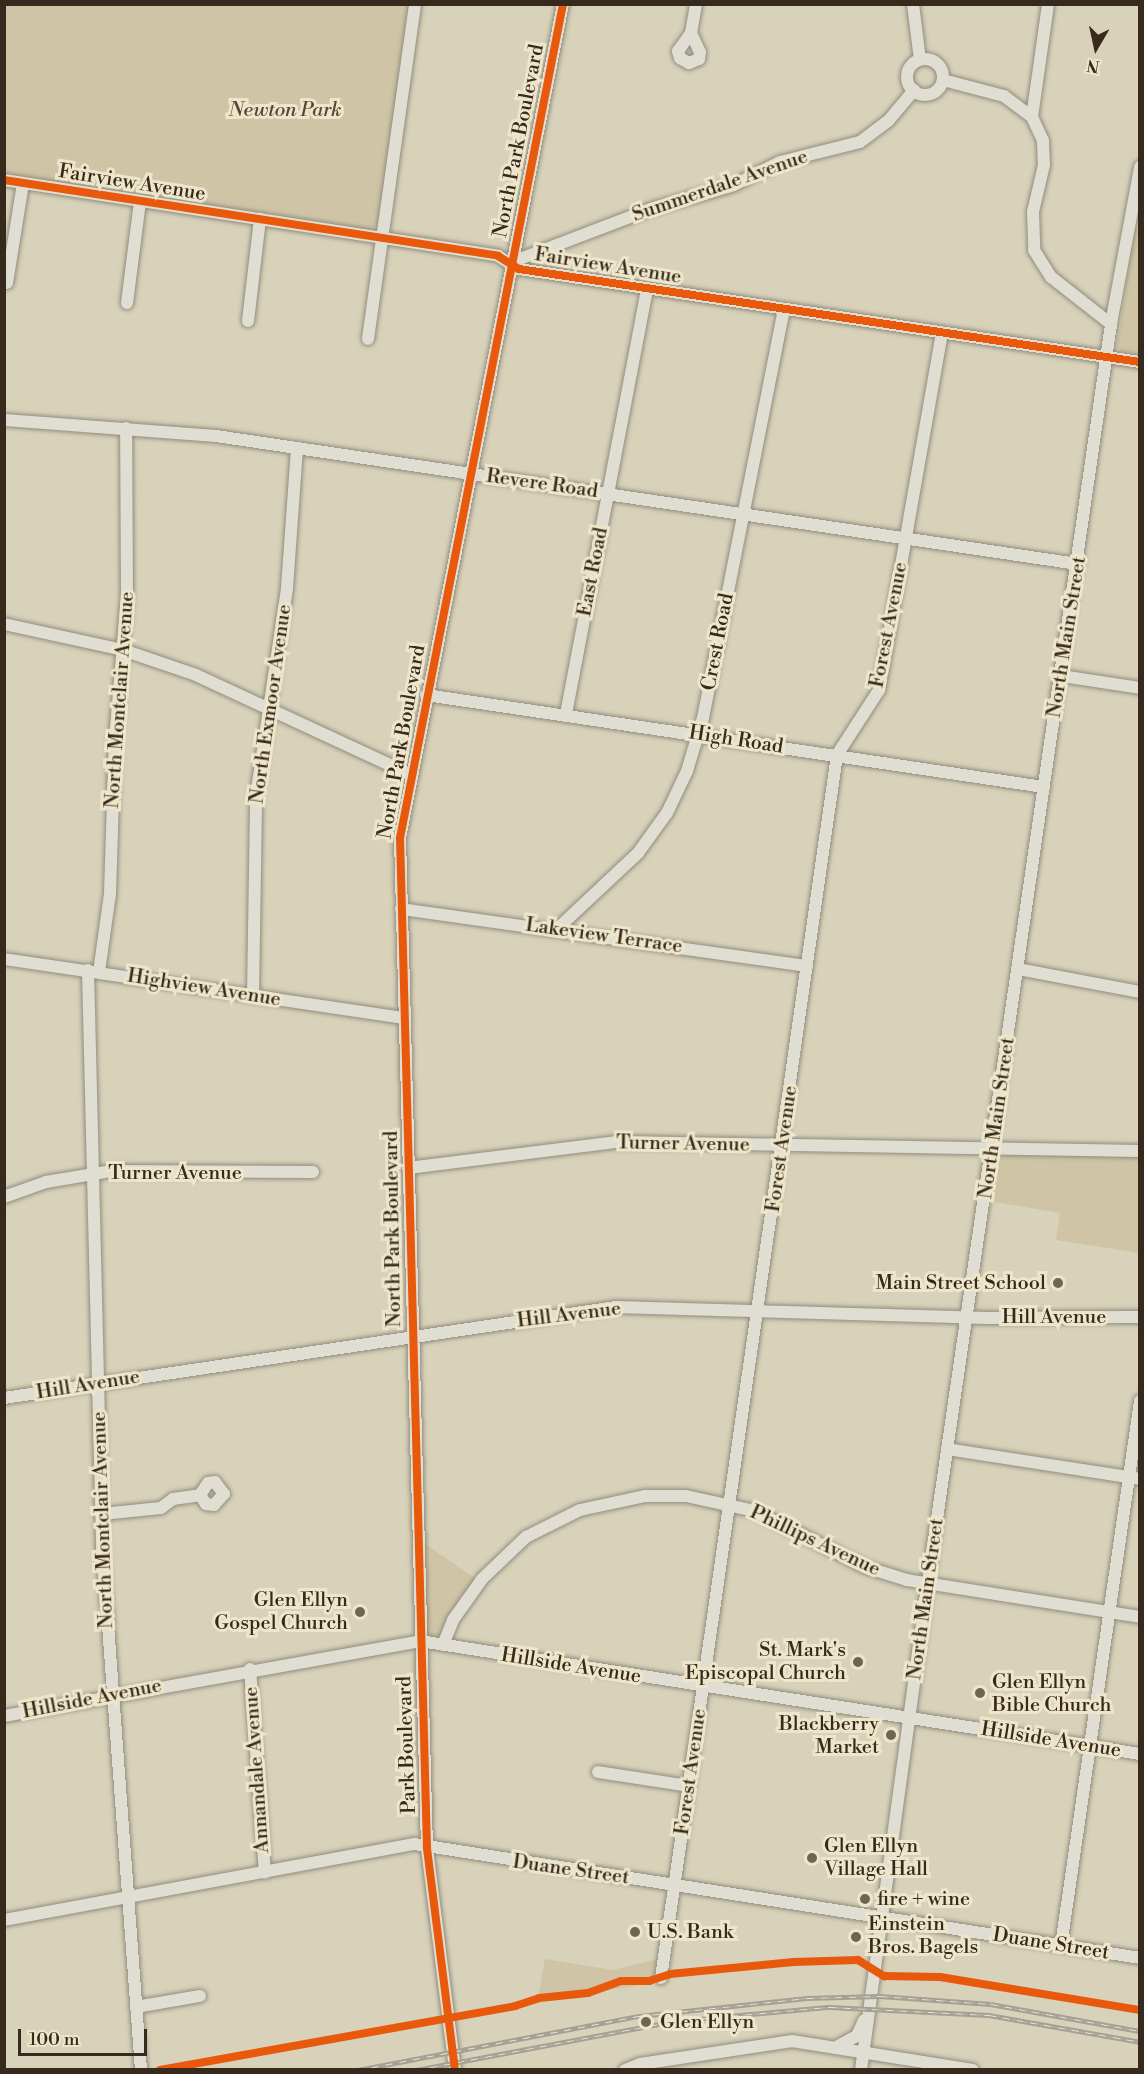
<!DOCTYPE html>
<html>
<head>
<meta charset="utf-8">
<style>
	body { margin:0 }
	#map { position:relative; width:1144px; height:2074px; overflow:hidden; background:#d8d2ba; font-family:"Libre Bodoni",serif }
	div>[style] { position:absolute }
	.green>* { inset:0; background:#cfc5a6 }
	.roads { filter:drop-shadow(0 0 2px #918c7e) drop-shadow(0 0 2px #918c7e) }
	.minor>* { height:12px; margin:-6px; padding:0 6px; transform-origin:6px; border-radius:6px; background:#e0ded2 }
	.minor>.ring { margin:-6px; padding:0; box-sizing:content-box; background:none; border:12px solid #e0ded2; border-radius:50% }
	.rail>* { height:4.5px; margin-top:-2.25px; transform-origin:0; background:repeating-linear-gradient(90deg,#eee6ca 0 7px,#a4a095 0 14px); box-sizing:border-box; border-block:2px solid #a4a095 }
	.cycleway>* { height:8px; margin:-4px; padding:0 4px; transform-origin:4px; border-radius:4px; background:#e8590c }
	.dots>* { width:16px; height:16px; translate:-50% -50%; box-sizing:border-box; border:3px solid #eee6ca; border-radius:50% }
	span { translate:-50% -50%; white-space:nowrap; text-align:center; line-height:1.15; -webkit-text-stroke:6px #eee6ca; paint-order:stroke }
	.park-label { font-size:20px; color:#544735; font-style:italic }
	.street-label { font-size:20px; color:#372a1d }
	.poi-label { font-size:20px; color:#372a1d }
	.right { translate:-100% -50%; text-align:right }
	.left { translate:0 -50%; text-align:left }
	.frame { position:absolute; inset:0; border:6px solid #372a1d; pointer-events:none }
	.north { position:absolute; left:1066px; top:18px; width:60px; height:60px; -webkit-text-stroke:4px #eee6ca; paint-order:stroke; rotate:189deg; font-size:16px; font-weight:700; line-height:24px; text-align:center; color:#372a1d }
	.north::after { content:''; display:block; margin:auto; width:21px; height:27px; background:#372a1d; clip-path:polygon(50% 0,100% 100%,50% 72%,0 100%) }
	.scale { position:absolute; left:18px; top:2029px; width:129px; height:27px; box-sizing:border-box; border:3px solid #372a1d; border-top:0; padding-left:8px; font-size:18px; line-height:21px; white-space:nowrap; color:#372a1d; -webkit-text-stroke:4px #eee6ca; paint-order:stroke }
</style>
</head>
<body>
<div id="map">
	<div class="green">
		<div style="clip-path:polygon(4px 5px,411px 5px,378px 225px,369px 230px,5px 174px)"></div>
		<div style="clip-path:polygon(1135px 227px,1139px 228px,1139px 354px,1121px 352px,1117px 346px)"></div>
		<div style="clip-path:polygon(996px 1154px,1139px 1155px,1139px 1253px,1056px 1240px,1060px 1213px,989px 1201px)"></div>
		<div style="clip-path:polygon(419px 1540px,478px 1580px,438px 1640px,421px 1637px)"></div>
		<div style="clip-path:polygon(662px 1958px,656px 1982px,537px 2003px,545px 1959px,613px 1970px)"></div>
	</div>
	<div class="roads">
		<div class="minor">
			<div style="left:913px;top:4px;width:56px;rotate:82.9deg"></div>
			<div style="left:691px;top:33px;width:21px;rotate:65deg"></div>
			<div style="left:700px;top:52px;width:7px;rotate:98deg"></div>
			<div style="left:699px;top:59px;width:11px;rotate:158deg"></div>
			<div style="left:689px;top:63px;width:10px;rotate:-151deg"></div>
			<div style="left:680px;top:58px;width:7px;rotate:-106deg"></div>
			<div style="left:678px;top:51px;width:22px;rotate:-54deg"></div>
			<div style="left:691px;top:33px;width:29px;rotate:-80deg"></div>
			<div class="ring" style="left:907px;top:59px;width:24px;height:24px"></div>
			<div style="left:943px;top:80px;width:63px;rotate:14.7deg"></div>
			<div style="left:1004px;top:96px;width:35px;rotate:37deg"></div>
			<div style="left:1032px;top:117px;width:26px;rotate:65deg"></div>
			<div style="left:1043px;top:141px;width:24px;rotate:88deg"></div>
			<div style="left:1044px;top:165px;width:48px;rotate:103.2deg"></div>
			<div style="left:1033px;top:212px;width:38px;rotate:88deg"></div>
			<div style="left:1034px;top:250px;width:32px;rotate:58deg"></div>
			<div style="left:1051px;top:277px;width:76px;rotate:38.1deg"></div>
			<div style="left:1032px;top:117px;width:114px;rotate:-81.9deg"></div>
			<div style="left:4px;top:180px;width:500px;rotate:8.7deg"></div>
			<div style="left:498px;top:256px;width:25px;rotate:32deg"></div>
			<div style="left:519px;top:269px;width:628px;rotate:8.52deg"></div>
			<div style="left:512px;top:262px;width:149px;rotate:-20.9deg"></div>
			<div style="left:651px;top:209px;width:86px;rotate:-16.1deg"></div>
			<div style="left:734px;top:185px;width:51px;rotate:-26.6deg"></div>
			<div style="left:780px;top:162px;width:82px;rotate:-14deg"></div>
			<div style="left:860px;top:142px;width:36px;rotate:-37deg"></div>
			<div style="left:889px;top:120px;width:39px;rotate:-50deg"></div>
			<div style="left:7px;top:283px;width:101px;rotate:-80.9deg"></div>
			<div style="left:127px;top:303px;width:103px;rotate:-82.7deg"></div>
			<div style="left:248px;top:321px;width:103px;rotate:-83.3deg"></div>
			<div style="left:368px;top:339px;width:338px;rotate:-82deg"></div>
			<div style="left:4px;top:420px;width:213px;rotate:4.3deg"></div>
			<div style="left:216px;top:436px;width:871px;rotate:8.45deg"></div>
			<div style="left:4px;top:624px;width:122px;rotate:12.3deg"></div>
			<div style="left:123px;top:650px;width:77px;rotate:18.9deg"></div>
			<div style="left:196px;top:675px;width:237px;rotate:24.9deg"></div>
			<div style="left:1062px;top:676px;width:79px;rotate:8.7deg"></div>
			<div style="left:426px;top:695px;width:625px;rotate:8.47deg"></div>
			<div style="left:566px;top:714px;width:433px;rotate:-79.2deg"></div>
			<div style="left:401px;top:909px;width:410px;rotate:8deg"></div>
			<div style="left:557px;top:929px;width:111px;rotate:-43.2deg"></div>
			<div style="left:638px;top:853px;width:49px;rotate:-54.1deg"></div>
			<div style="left:667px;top:813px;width:47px;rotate:-64.5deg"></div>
			<div style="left:687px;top:771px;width:55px;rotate:-73.2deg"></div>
			<div style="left:703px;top:718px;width:417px;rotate:-78.8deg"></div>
			<div style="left:4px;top:959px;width:404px;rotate:8.4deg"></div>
			<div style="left:1018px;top:969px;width:124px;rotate:10.7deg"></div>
			<div style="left:88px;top:970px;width:574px;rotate:88.6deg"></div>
			<div style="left:102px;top:1544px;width:527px;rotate:85.76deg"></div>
			<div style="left:99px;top:972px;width:79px;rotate:-82deg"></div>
			<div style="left:110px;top:894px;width:155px;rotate:-88.2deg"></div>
			<div style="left:115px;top:739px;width:143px;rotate:-85.2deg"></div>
			<div style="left:127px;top:597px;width:169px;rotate:-90.3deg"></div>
			<div style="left:253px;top:996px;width:200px;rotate:-89.1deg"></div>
			<div style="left:256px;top:796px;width:210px;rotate:-81.5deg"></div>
			<div style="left:287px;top:588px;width:140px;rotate:-85.9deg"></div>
			<div style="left:408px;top:1168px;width:211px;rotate:-7.1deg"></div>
			<div style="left:617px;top:1142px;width:523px;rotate:0.99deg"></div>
			<div style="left:4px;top:1197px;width:45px;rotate:-19.7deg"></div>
			<div style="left:46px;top:1182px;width:67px;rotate:-9.5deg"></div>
			<div style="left:112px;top:1171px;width:201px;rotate:0.3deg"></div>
			<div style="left:4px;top:1398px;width:619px;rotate:-8.46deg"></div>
			<div style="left:616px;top:1307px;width:372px;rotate:1.7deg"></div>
			<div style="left:988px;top:1318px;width:152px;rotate:-0.4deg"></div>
			<div style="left:947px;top:1449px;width:195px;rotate:8.8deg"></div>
			<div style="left:102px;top:1514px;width:59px;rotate:-5.8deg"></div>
			<div style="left:161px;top:1508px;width:15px;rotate:-37deg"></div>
			<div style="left:173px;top:1499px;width:27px;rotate:-8deg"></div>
			<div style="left:200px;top:1495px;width:11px;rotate:56deg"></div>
			<div style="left:206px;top:1504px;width:8px;rotate:7deg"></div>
			<div style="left:214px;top:1505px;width:15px;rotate:-48deg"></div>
			<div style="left:224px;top:1494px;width:15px;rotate:-127deg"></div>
			<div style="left:215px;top:1482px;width:7px;rotate:172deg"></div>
			<div style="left:208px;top:1483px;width:14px;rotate:124deg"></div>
			<div style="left:443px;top:1645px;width:27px;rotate:-68deg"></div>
			<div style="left:453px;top:1620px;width:50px;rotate:-54.7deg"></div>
			<div style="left:482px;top:1579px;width:61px;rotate:-43.7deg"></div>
			<div style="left:526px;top:1537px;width:60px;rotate:-26.6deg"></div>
			<div style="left:580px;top:1510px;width:66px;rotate:-12.2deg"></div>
			<div style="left:645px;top:1496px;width:41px"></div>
			<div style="left:686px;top:1496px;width:71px;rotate:12.3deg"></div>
			<div style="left:755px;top:1511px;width:123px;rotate:27deg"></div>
			<div style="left:865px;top:1567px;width:44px;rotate:17.2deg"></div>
			<div style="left:907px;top:1580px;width:236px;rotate:9deg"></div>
			<div style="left:250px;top:1669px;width:204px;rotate:85.8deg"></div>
			<div style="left:4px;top:1716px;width:423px;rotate:-10.2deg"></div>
			<div style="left:420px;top:1641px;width:729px;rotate:8.92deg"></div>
			<div style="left:598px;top:1772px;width:92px;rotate:8.7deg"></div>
			<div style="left:4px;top:1920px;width:417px;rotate:-10.5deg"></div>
			<div style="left:414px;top:1844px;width:735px;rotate:8.92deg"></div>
			<div style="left:1061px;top:1946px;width:551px;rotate:-81.75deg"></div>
			<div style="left:661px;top:1978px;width:1236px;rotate:-81.81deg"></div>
			<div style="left:837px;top:755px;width:77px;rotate:-57.1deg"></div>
			<div style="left:879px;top:690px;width:363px;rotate:-80deg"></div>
			<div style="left:136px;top:2007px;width:65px;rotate:-9.8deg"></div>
			<div style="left:838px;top:2046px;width:21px;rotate:-28deg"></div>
			<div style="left:857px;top:2036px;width:17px;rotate:-66deg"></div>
			<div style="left:455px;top:2070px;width:224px;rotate:-97.2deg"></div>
			<div style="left:427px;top:1848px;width:1010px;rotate:-91.53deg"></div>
			<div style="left:400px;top:838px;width:850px;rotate:-78.94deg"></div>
			<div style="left:625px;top:2070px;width:16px;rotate:-22deg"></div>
			<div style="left:640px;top:2064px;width:154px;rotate:-8.6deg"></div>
			<div style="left:792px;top:2041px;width:183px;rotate:9.1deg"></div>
			<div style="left:861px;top:2070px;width:459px;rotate:-82.2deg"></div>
			<div style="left:923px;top:1615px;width:1305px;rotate:-81.71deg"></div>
			<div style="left:1111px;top:324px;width:160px;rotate:-79.5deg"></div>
		</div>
	</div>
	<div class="rail">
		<div style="left:358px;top:2070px;width:286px;rotate:-10.9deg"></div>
		<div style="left:639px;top:2016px;width:169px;rotate:-6.1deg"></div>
		<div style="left:807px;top:1998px;width:73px;rotate:-1.6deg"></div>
		<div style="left:880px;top:1996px;width:111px;rotate:4.1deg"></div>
		<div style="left:991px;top:2004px;width:151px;rotate:10.3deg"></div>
		<div style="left:416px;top:2070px;width:264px;rotate:-10.7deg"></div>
		<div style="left:675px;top:2021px;width:156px;rotate:-5.2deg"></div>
		<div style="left:830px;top:2007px;width:159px;rotate:2.9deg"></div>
		<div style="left:989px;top:2015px;width:153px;rotate:10.1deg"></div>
	</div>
	<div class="cycleway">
		<div style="left:4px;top:180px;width:500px;rotate:8.7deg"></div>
		<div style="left:498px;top:256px;width:25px;rotate:32deg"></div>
		<div style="left:519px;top:269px;width:628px;rotate:8.52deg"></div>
		<div style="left:160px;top:2070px;width:361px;rotate:-10.2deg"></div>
		<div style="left:515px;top:2006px;width:25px;rotate:-18deg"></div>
		<div style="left:539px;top:1998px;width:49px;rotate:-5.8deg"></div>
		<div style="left:588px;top:1993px;width:35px;rotate:-20deg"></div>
		<div style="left:621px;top:1981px;width:28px"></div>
		<div style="left:649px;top:1981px;width:22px;rotate:-18deg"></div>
		<div style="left:670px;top:1974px;width:124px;rotate:-5.6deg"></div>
		<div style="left:793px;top:1962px;width:65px;rotate:-1.8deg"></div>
		<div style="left:858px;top:1960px;width:31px;rotate:32deg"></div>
		<div style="left:884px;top:1976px;width:56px;rotate:1deg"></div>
		<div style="left:940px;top:1977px;width:203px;rotate:9.4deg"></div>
		<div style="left:455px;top:2070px;width:224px;rotate:-97.2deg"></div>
		<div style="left:427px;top:1848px;width:1010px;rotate:-91.53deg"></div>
		<div style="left:400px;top:838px;width:850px;rotate:-78.94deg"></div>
	</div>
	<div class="dots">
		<div style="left:1058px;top:1283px;background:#6f6554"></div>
		<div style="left:360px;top:1612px;background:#6f6554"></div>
		<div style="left:858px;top:1662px;background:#6f6554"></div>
		<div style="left:980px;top:1693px;background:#6f6554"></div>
		<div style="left:891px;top:1735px;background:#6f6554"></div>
		<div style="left:812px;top:1858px;background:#6f6554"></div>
		<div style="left:865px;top:1899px;background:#6f6554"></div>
		<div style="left:635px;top:1932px;background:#6f6554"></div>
		<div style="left:856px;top:1937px;background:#6f6554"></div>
		<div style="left:646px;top:2022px;background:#6f6554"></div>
	</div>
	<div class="park-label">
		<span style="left:285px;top:110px">Newton Park</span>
	</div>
	<div class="street-label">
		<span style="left:519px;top:141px;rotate:-79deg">North Park Boulevard</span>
		<span style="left:132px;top:183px;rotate:9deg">Fairview Avenue</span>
		<span style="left:720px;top:186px;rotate:-19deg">Summerdale Avenue</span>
		<span style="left:608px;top:266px;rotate:9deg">Fairview Avenue</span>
		<span style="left:542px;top:484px;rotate:8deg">Revere Road</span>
		<span style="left:593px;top:572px;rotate:-79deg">East Road</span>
		<span style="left:889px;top:625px;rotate:-79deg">Forest Avenue</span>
		<span style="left:1067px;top:637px;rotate:-81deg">North Main Street</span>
		<span style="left:718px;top:642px;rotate:-79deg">Crest Road</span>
		<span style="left:120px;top:700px;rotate:-86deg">North Montclair Avenue</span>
		<span style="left:271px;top:704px;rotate:-82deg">North Exmoor Avenue</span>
		<span style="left:736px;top:740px;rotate:9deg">High Road</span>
		<span style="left:402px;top:742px;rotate:-80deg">North Park Boulevard</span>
		<span style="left:604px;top:936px;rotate:8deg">Lakeview Terrace</span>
		<span style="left:204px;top:988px;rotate:9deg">Highview Avenue</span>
		<span style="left:997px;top:1118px;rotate:-82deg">North Main Street</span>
		<span style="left:683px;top:1144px;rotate:1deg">Turner Avenue</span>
		<span style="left:782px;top:1149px;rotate:-82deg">Forest Avenue</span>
		<span style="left:175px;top:1173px">Turner Avenue</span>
		<span style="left:393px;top:1229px;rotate:-91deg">North Park Boulevard</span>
		<span style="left:569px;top:1315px;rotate:-7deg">Hill Avenue</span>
		<span style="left:1054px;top:1317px">Hill Avenue</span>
		<span style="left:88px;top:1385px;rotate:-9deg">Hill Avenue</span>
		<span style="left:103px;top:1520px;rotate:-92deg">North Montclair Avenue</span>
		<span style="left:815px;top:1541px;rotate:25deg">Phillips Avenue</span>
		<span style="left:926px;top:1599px;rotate:-82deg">North Main Street</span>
		<span style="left:571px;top:1666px;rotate:9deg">Hillside Avenue</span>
		<span style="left:92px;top:1699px;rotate:-11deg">Hillside Avenue</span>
		<span style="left:1051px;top:1740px;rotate:9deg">Hillside Avenue</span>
		<span style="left:407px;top:1745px;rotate:-92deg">Park Boulevard</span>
		<span style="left:257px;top:1770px;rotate:-94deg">Annandale Avenue</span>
		<span style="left:691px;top:1772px;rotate:-82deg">Forest Avenue</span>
		<span style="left:571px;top:1870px;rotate:8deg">Duane Street</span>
		<span style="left:1051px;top:1944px;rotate:9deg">Duane Street</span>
	</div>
	<div class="poi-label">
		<span class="right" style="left:1046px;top:1283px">Main Street School</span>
		<span class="right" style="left:348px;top:1612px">Glen Ellyn<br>Gospel Church</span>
		<span class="right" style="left:846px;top:1662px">St. Mark's<br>Episcopal Church</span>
		<span class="left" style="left:992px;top:1694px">Glen Ellyn<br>Bible Church</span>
		<span class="right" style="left:879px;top:1736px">Blackberry<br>Market</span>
		<span class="left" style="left:824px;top:1858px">Glen Ellyn<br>Village Hall</span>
		<span class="left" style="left:877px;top:1899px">fire + wine</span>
		<span class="left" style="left:868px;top:1936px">Einstein<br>Bros. Bagels</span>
		<span class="left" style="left:647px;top:1932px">U.S. Bank</span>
		<span class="left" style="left:660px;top:2022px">Glen Ellyn</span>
	</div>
	<div class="frame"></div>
	<div class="north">N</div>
	<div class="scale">100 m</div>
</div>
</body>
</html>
